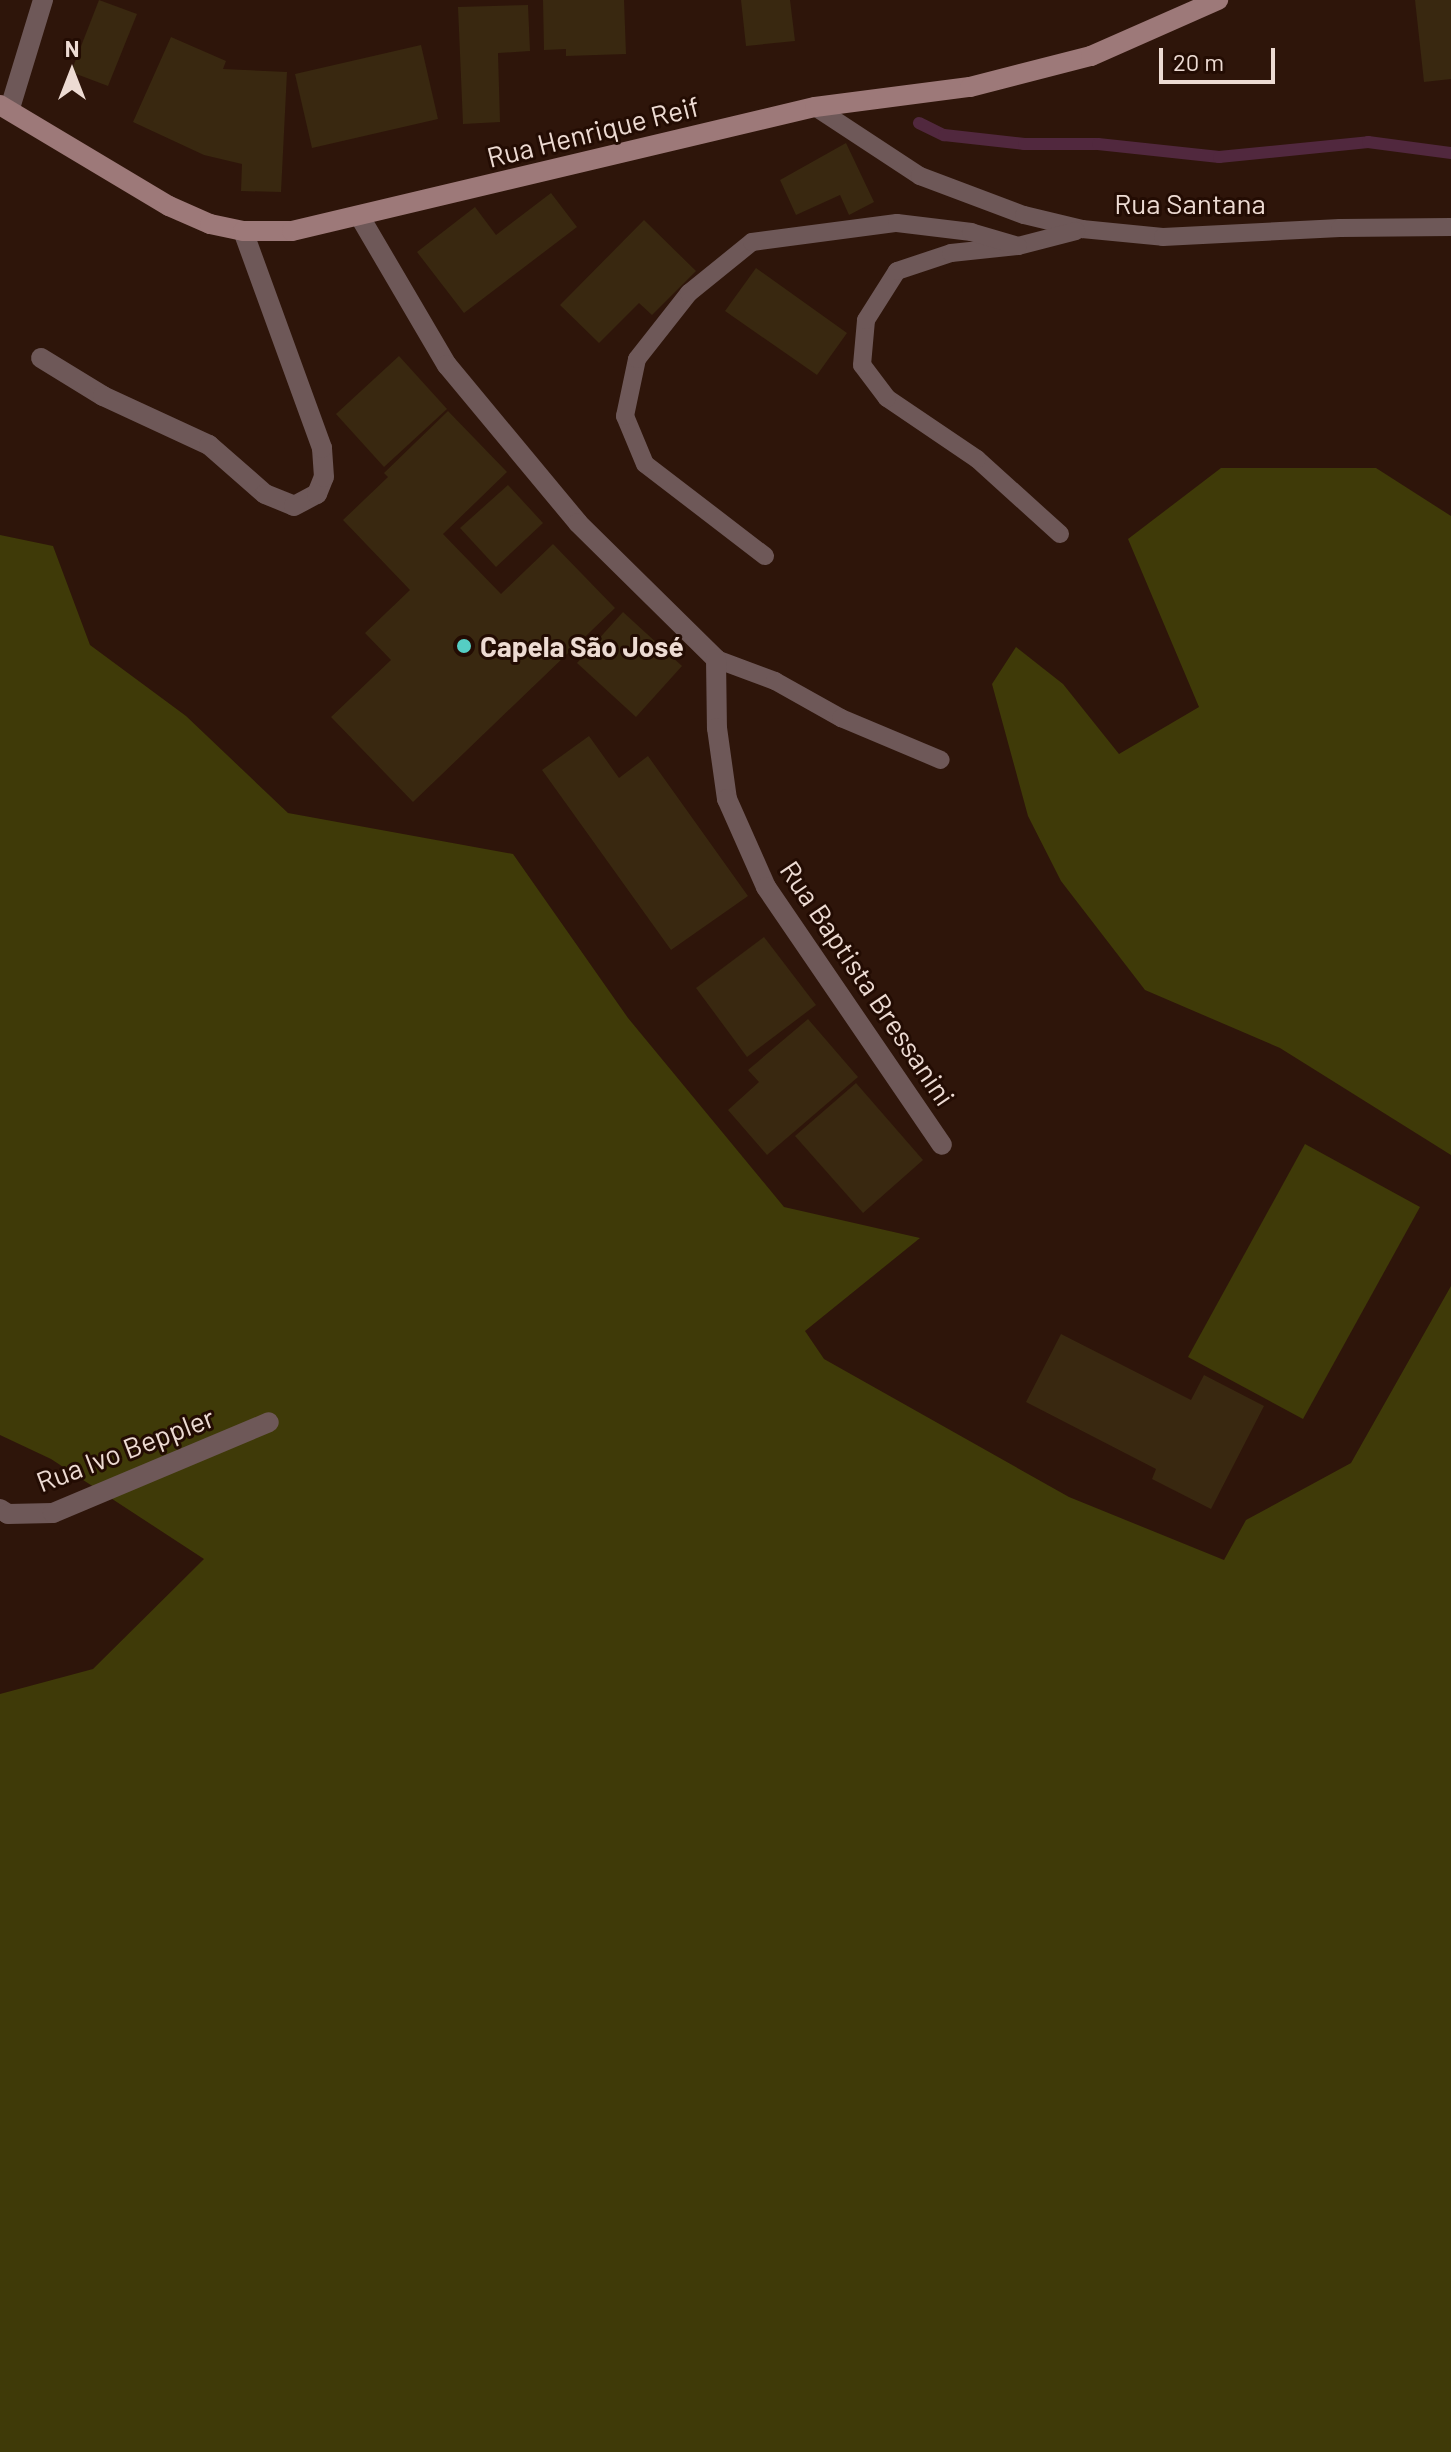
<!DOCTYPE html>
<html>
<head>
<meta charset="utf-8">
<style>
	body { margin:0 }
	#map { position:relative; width:1451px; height:2452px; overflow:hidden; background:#2e150a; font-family:Barlow,sans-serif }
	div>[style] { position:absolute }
	.green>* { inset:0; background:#3f3a08 }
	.stream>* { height:12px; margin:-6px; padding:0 6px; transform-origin:6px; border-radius:6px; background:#51283e }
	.building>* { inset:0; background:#392810 }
	.lane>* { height:18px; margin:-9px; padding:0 9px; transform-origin:9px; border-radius:9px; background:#6e5858 }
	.street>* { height:20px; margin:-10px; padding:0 10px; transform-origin:10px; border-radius:10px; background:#6e5858 }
	.secondary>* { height:20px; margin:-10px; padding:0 10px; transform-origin:10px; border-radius:10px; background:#9d7979 }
	.dots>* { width:22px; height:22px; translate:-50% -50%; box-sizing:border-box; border:4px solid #230c03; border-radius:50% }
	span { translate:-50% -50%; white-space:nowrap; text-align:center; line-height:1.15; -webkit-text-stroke:6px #230c03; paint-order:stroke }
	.street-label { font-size:28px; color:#eddbd3 }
	.poi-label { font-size:28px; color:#eddbd3; font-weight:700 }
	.left { translate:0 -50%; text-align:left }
	.north { position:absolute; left:32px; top:32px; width:80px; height:80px; -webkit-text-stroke:6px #230c03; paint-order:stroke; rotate:0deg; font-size:22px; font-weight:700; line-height:32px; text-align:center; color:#eddbd3 }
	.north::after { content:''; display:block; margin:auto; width:28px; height:36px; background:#eddbd3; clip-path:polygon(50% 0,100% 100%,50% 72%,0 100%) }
	.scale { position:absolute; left:1159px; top:48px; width:116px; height:36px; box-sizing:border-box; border:4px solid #eddbd3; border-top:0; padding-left:10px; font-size:24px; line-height:28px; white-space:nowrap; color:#eddbd3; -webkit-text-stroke:6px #230c03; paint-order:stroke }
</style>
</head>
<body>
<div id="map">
	<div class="green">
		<div style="clip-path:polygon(1221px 468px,1376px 468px,1451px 516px,1451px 1155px,1280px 1048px,1145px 990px,1061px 881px,1028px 816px,992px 684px,1016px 647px,1063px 684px,1119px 754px,1199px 707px,1128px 539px)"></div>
		<div style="clip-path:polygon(0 535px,53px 546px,90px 645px,186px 716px,288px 813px,513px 854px,628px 1018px,784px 1207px,920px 1238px,805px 1331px,824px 1359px,1069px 1497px,1224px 1560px,1246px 1520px,1351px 1463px,1451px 1286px,1451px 2452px,0 2452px,0 1694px,93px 1669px,204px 1559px,51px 1459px,0 1435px)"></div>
		<div style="clip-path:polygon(1305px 1144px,1420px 1207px,1303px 1419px,1188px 1357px)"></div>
	</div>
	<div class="stream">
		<div style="left:919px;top:123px;width:28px;rotate:26deg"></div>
		<div style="left:944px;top:135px;width:81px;rotate:6.4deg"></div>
		<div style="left:1024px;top:144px;width:74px"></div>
		<div style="left:1098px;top:144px;width:122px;rotate:6.1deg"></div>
		<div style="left:1219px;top:157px;width:150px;rotate:-5.7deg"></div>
		<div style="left:1368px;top:142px;width:84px;rotate:7.5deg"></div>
	</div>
	<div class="building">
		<div style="clip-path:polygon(99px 0,137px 14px,108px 86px,71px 72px)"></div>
		<div style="clip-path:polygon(543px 0,624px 0,626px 54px,566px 56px,566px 49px,544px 50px)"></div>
		<div style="clip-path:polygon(741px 0,790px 0,795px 41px,746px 46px)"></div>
		<div style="clip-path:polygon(1415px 0,1451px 0,1451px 79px,1424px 82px)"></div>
		<div style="clip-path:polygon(528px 5px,530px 51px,498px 53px,500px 122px,463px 124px,458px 7px)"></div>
		<div style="clip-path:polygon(171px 37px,226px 61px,223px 69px,287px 72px,281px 192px,241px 191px,242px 164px,204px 155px,133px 122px)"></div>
		<div style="clip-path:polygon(421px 45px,438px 119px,312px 148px,295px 74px)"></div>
		<div style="clip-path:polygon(846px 143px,874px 202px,849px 215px,840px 195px,796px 215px,780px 180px)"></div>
		<div style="clip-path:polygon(551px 193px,577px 227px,464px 313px,417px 252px,475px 207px,496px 235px)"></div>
		<div style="clip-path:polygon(644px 220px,696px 271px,652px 315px,639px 303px,599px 343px,560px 305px)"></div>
		<div style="clip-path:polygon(756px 268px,847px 333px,817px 375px,725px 311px)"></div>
		<div style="clip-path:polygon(399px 356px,447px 409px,384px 467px,336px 414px)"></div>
		<div style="clip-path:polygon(448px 411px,507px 472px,443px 534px,501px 594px,553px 544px,615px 608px,413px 802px,331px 717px,391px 660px,365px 633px,410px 590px,343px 520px,388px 477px,384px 473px)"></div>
		<div style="clip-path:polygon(508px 485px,543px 523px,496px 567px,460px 528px)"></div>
		<div style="clip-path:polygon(623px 612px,682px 666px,636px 717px,577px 663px)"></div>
		<div style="clip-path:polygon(589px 736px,619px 778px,648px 756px,748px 896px,671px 950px,542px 770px)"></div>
		<div style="clip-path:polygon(764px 937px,816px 1005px,747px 1057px,696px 988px)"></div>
		<div style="clip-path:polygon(808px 1019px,858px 1077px,767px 1155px,728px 1110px,759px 1082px,748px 1070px)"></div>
		<div style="clip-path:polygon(856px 1083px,923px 1160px,863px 1213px,795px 1136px)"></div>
		<div style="clip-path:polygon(1061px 1334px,1191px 1400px,1204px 1375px,1264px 1406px,1211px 1509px,1152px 1479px,1156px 1469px,1026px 1402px)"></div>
	</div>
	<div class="lane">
		<div style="left:815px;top:107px;width:126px;rotate:33.3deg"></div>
		<div style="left:920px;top:176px;width:111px;rotate:20.6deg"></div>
		<div style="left:1024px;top:215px;width:60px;rotate:13.6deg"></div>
		<div style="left:1082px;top:229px;width:81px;rotate:5.6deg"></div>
		<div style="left:1163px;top:237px;width:177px;rotate:-2.9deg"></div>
		<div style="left:1340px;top:228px;width:111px;rotate:-0.5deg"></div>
		<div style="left:1060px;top:534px;width:112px;rotate:-137.9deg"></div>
		<div style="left:977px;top:459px;width:109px;rotate:-145.9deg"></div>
		<div style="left:887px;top:398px;width:41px;rotate:-127.1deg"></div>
		<div style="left:862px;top:365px;width:45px;rotate:-84.9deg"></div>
		<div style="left:866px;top:320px;width:58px;rotate:-57.7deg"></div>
		<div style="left:897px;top:271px;width:57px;rotate:-18.4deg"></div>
		<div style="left:951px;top:253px;width:67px;rotate:-6deg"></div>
		<div style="left:1018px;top:246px;width:60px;rotate:-14.5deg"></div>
		<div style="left:765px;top:556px;width:151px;rotate:-142.5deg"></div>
		<div style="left:645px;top:464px;width:52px;rotate:-112.6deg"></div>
		<div style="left:625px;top:416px;width:58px;rotate:-78.1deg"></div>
		<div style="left:637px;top:359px;width:84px;rotate:-51.8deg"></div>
		<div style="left:689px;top:293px;width:81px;rotate:-39deg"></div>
		<div style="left:752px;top:242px;width:146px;rotate:-7.5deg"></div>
		<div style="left:897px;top:223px;width:75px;rotate:6.9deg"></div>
		<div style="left:971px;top:232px;width:49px;rotate:16.6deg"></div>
		<div style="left:716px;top:659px;width:63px;rotate:20.4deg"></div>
		<div style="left:775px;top:681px;width:76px;rotate:29.3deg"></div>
		<div style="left:841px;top:718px;width:108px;rotate:22.8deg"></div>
	</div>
	<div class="street">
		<div style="left:10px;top:108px;width:113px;rotate:-73deg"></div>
		<div style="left:360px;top:217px;width:172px;rotate:59.6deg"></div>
		<div style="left:447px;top:365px;width:205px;rotate:50.3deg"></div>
		<div style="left:578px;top:523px;width:194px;rotate:44.6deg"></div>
		<div style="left:716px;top:659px;width:69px;rotate:89.2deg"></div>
		<div style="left:717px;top:728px;width:72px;rotate:82deg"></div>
		<div style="left:727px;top:799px;width:96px;rotate:66.1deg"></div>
		<div style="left:766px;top:887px;width:312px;rotate:55.7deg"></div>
		<div style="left:41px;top:358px;width:73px;rotate:31.5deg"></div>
		<div style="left:103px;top:396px;width:117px;rotate:24.8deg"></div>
		<div style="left:209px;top:445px;width:74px;rotate:41.2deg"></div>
		<div style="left:265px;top:494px;width:31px;rotate:22deg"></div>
		<div style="left:294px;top:506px;width:26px;rotate:-28deg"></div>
		<div style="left:317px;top:494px;width:18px;rotate:-68deg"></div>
		<div style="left:324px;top:477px;width:29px;rotate:-94deg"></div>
		<div style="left:322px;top:448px;width:231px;rotate:-110deg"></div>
		<div style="left:0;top:1509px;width:9px;rotate:32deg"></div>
		<div style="left:8px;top:1514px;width:45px;rotate:-1.3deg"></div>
		<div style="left:53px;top:1513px;width:234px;rotate:-22.8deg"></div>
	</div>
	<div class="secondary">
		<div style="left:0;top:105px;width:197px;rotate:30.9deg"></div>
		<div style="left:169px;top:206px;width:45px;rotate:23.7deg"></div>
		<div style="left:210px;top:224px;width:34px;rotate:12deg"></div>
		<div style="left:243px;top:231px;width:49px"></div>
		<div style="left:292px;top:231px;width:537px;rotate:-13.34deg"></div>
		<div style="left:815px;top:107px;width:156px;rotate:-7.4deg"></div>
		<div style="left:970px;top:87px;width:125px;rotate:-14.4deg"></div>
		<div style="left:1091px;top:56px;width:139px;rotate:-23.8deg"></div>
	</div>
	<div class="dots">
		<div style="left:464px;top:646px;background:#55cec4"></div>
	</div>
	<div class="street-label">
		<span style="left:593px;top:131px;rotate:-14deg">Rua Henrique Reif</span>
		<span style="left:1190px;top:203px">Rua Santana</span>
		<span style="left:868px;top:983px;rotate:56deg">Rua Baptista Bressanini</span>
		<span style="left:125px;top:1449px;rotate:-21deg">Rua Ivo Beppler</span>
	</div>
	<div class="poi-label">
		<span class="left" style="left:480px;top:646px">Capela São José</span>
	</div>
	<div class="north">N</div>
	<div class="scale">20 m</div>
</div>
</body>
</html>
